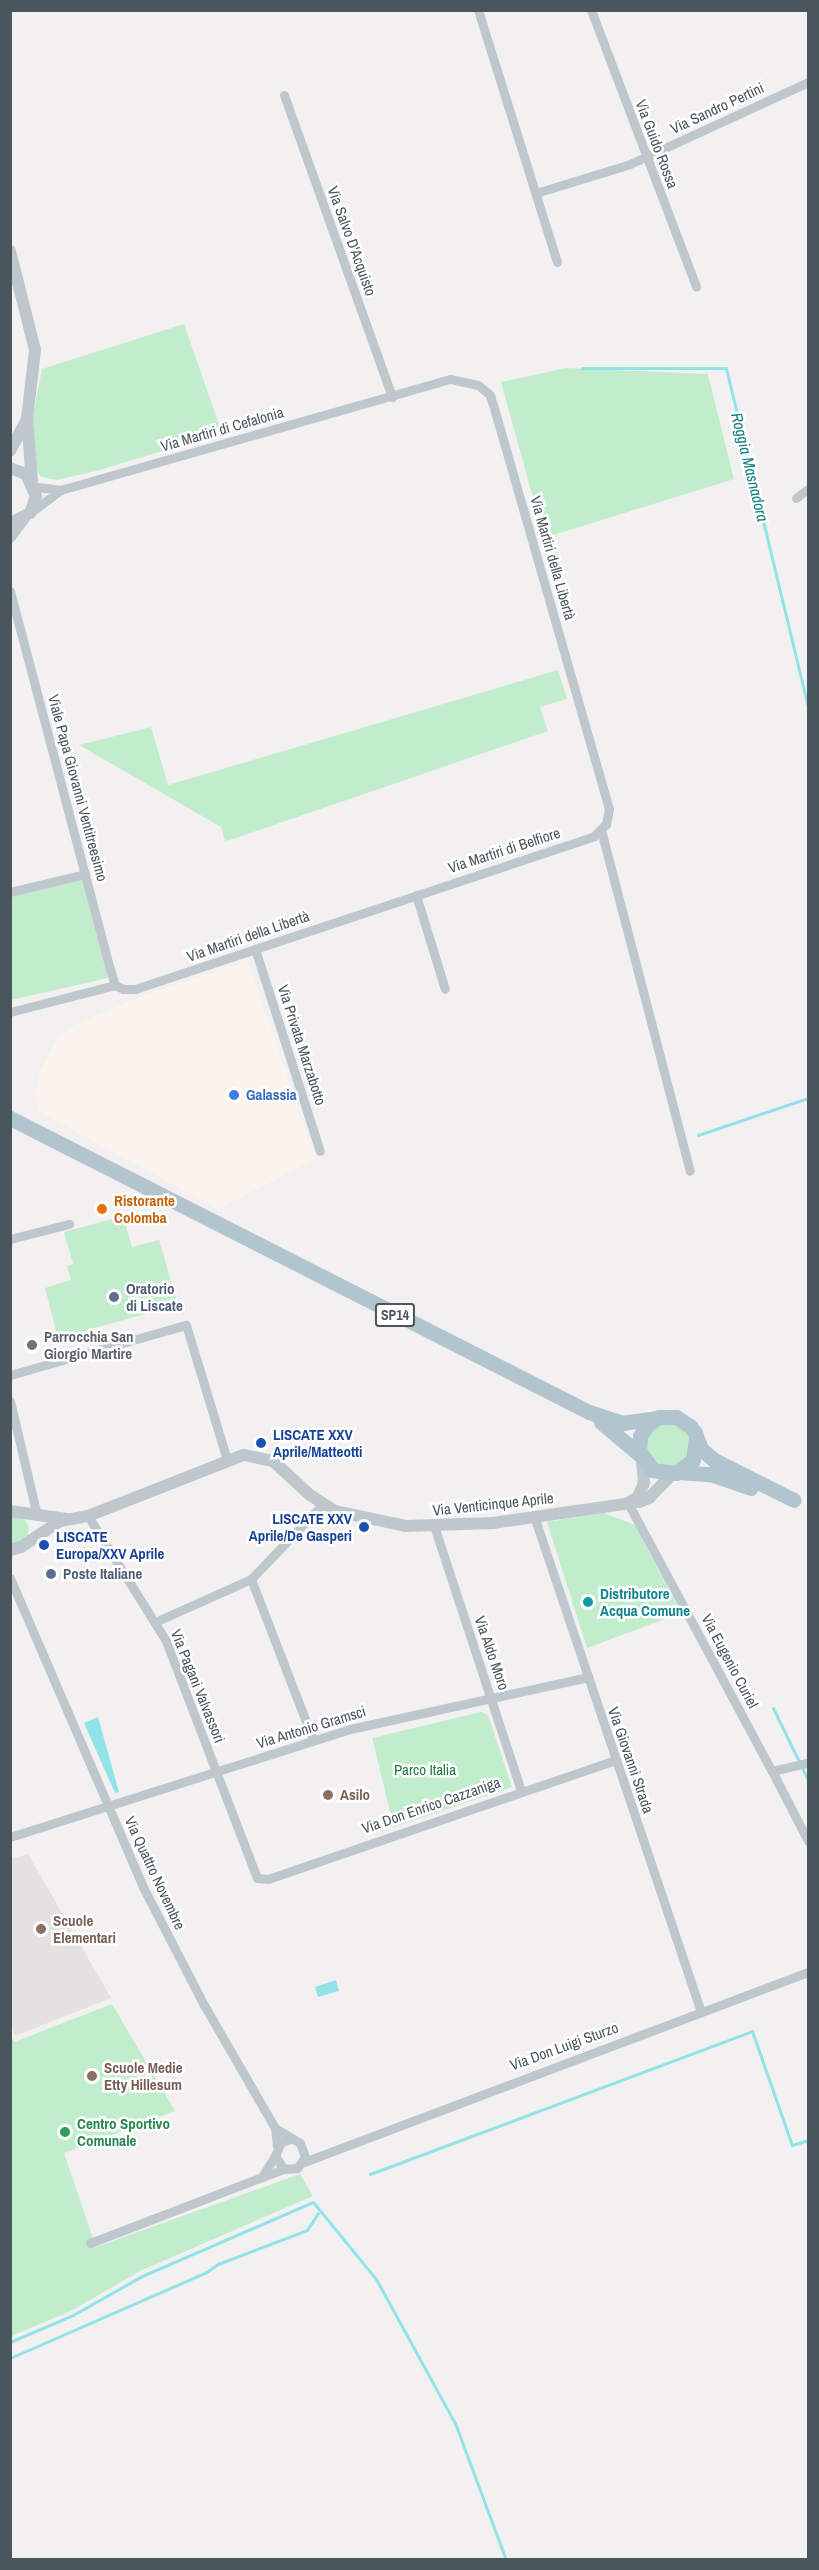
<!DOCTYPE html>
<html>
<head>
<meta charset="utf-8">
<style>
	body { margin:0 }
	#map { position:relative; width:819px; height:2570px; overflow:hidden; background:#f3f0f1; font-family:"Archivo Narrow",sans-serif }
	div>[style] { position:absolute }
	.commercial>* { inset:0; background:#fbf4ec }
	.education>* { inset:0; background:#e3e1e2 }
	.green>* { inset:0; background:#c2edcc }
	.round { border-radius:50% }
	.water>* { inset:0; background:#91e3e8 }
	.stream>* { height:3px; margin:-1.5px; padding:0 1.5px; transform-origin:1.5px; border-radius:1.5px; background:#91e3e8 }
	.minor>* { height:9px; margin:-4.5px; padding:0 4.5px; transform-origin:4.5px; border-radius:4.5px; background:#bdc7cc }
	.tertiary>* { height:12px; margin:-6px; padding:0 6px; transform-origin:6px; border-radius:6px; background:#bdc7cc }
	.primary>* { height:15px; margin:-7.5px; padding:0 7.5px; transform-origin:7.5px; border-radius:7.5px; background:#b2c4cd }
	.dots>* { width:16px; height:16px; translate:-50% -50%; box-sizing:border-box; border:3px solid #fff; border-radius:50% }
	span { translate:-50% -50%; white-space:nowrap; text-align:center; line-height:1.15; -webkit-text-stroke:5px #fff; paint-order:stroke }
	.shield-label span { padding:2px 4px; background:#fff; border:2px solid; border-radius:4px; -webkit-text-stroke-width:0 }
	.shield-label { font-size:14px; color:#49565d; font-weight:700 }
	.street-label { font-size:15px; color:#49565d }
	.shop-label { font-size:15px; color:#366cbe; font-weight:700 }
	.left { translate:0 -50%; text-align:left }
	.food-label { font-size:15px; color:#c56008; font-weight:700 }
	.service-label { font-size:15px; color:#4e5e75; font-weight:700 }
	.worship-label { font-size:15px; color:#5b616d; font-weight:700 }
	.transit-label { font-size:15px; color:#164399; font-weight:700 }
	.right { translate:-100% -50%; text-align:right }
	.culture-label { font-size:15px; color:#0d838f; font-weight:700 }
	.park-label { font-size:15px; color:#1d7b3e }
	.education-label { font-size:15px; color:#785e54; font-weight:700 }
	.leisure-label { font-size:15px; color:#27864d; font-weight:700 }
	.water-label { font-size:16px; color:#138087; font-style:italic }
	.frame { position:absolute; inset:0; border:12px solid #49565d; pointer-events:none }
</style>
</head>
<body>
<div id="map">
	<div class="commercial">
		<div style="clip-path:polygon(247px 960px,316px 1159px,218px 1209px,38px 1111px,35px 1092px,41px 1069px,58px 1037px,76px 1024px,145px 995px)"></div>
	</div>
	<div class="education">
		<div style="clip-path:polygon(28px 1854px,111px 1998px,15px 2036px,10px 2023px,11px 1859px)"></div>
	</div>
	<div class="green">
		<div style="clip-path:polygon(184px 324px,222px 433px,96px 471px,57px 480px,41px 477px,35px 467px,31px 426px,42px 369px)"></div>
		<div style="clip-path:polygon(566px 368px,708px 374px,734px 479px,544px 538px,501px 382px)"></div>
		<div style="clip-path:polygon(558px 670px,567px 699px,540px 707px,548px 731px,233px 839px,225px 841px,221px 827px,79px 745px,151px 727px,168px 785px)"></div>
		<div style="clip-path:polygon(82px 880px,108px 978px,11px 1000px,11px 897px)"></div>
		<div style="clip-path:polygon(123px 1216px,132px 1247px,159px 1240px,178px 1305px,58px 1338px,45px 1288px,71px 1280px,67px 1266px,73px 1264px,64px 1232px)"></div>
		<div class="round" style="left:646px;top:1423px;width:44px;height:44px"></div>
		<div style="clip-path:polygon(604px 1513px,635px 1525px,681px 1613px,587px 1648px,547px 1522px)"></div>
		<div style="clip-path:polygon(10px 1516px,25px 1520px,29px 1527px,28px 1535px,15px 1544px,10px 1544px)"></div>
		<div style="clip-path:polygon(481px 1712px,488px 1715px,512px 1787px,394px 1827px,372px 1738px)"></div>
		<div style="clip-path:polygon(112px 2004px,175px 2111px,64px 2153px,96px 2247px,300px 2174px,313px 2196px,140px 2271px,71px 2311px,11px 2336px,10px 2034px,14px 2042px)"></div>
	</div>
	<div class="water">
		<div style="clip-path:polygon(98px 1717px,119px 1792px,115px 1793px,84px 1723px)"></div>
		<div style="clip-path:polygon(336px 1980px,339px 1991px,318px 1997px,315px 1987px)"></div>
	</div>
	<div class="stream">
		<div style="left:582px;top:368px;width:144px"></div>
		<div style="left:726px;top:368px;width:348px;rotate:76.4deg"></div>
		<div style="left:698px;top:1135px;width:116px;rotate:-18.6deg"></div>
		<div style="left:773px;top:1708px;width:80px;rotate:64.1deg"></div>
		<div style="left:370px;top:2174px;width:408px;rotate:-20.5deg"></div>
		<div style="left:752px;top:2031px;width:121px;rotate:70.7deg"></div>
		<div style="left:792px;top:2145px;width:17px;rotate:-17deg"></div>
		<div style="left:10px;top:2342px;width:69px;rotate:-23.2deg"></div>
		<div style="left:73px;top:2315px;width:79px;rotate:-29.5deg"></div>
		<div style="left:142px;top:2276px;width:186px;rotate:-23.4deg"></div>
		<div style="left:313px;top:2202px;width:99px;rotate:50.7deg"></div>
		<div style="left:376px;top:2279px;width:164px;rotate:61.3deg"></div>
		<div style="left:455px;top:2423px;width:146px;rotate:69.6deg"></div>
		<div style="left:10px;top:2358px;width:213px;rotate:-23.6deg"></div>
		<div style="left:205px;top:2273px;width:16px;rotate:-35deg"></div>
		<div style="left:218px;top:2264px;width:95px;rotate:-20.9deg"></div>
		<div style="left:307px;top:2230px;width:20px;rotate:-57deg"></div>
	</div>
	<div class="minor">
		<div style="left:478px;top:10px;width:264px;rotate:72.6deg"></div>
		<div style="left:591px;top:10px;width:296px;rotate:69.2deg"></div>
		<div style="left:284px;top:95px;width:321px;rotate:70.3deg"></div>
		<div style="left:536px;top:193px;width:98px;rotate:-17.1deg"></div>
		<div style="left:630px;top:164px;width:196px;rotate:-24.7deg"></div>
		<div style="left:796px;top:498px;width:15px;rotate:-37deg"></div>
		<div style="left:30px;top:513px;width:39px;rotate:-37deg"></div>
		<div style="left:10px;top:538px;width:25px;rotate:-53deg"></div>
		<div style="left:10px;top:591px;width:391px;rotate:75.2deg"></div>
		<div style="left:110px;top:969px;width:17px;rotate:73deg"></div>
		<div style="left:115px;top:985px;width:9px;rotate:27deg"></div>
		<div style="left:123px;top:989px;width:12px"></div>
		<div style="left:135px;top:989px;width:484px;rotate:-18.4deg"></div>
		<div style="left:594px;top:836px;width:17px;rotate:-45deg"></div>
		<div style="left:606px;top:824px;width:15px;rotate:-79deg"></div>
		<div style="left:609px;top:809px;width:420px;rotate:-106deg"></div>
		<div style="left:493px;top:405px;width:10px;rotate:-107deg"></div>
		<div style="left:490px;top:395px;width:16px;rotate:-140deg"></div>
		<div style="left:478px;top:385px;width:29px;rotate:-168deg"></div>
		<div style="left:450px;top:379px;width:405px;rotate:164.1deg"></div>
		<div style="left:61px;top:490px;width:26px;rotate:-173deg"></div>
		<div style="left:601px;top:830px;width:352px;rotate:75.4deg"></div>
		<div style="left:10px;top:892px;width:77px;rotate:-13.5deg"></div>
		<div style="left:416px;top:895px;width:98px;rotate:72.9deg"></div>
		<div style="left:255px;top:949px;width:212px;rotate:72.2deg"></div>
		<div style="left:10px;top:1012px;width:108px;rotate:-14.4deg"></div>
		<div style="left:10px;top:1239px;width:61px;rotate:-14.3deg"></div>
		<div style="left:10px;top:1375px;width:183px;rotate:-15.9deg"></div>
		<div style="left:186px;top:1325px;width:141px;rotate:73.1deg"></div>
		<div style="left:10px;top:1401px;width:117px;rotate:76.7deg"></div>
		<div style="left:628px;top:1503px;width:304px;rotate:61.8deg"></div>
		<div style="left:772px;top:1771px;width:37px;rotate:-13deg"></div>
		<div style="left:88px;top:1516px;width:147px;rotate:58deg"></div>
		<div style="left:166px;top:1641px;width:254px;rotate:69deg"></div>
		<div style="left:257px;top:1878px;width:11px;rotate:5deg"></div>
		<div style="left:268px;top:1879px;width:368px;rotate:-18.9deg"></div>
		<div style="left:534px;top:1516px;width:523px;rotate:71.39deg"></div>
		<div style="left:434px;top:1526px;width:278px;rotate:71.8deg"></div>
		<div style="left:10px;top:1578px;width:336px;rotate:66.7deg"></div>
		<div style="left:143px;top:1887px;width:133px;rotate:62.7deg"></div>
		<div style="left:204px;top:2005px;width:142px;rotate:60deg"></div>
		<div style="left:251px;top:1579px;width:173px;rotate:68.9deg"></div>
		<div style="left:155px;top:1622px;width:105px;rotate:-24.1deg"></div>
		<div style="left:251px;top:1579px;width:104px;rotate:-46.2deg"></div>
		<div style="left:772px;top:1771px;width:79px;rotate:62.8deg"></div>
		<div style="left:10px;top:1837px;width:357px;rotate:-17.6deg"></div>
		<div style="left:350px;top:1729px;width:244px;rotate:-12.3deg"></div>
		<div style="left:277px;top:2146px;width:18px;rotate:-96deg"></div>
		<div style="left:275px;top:2128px;width:29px;rotate:31deg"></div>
		<div style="left:300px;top:2143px;width:15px;rotate:70deg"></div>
		<div style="left:305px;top:2157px;width:14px;rotate:126deg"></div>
		<div style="left:297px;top:2168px;width:13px;rotate:176deg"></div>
		<div style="left:284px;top:2169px;width:16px;rotate:-125deg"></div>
		<div style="left:275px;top:2156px;width:15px;rotate:-67deg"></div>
		<div style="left:281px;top:2142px;width:10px;rotate:-17deg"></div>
		<div style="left:275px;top:2156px;width:25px;rotate:122deg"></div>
		<div style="left:262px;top:2177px;width:23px;rotate:-20deg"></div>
		<div style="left:304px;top:2162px;width:539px;rotate:-20.66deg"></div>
		<div style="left:90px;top:2243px;width:184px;rotate:-21deg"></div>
	</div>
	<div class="tertiary">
		<div style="left:10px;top:251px;width:102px;rotate:75.8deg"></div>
		<div style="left:35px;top:350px;width:69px;rotate:96.6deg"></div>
		<div style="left:27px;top:419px;width:62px;rotate:85.4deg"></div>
		<div style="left:10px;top:451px;width:32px;rotate:-62deg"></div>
		<div style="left:10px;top:468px;width:17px;rotate:21deg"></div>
		<div style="left:26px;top:474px;width:24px;rotate:66deg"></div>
		<div style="left:36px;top:496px;width:18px;rotate:109deg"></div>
		<div style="left:30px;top:513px;width:22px;rotate:153deg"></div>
		<div style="left:628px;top:1503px;width:12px;rotate:-31deg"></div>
		<div style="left:638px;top:1497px;width:15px;rotate:-67deg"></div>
		<div style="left:644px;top:1483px;width:24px;rotate:-95deg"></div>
		<div style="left:10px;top:1511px;width:57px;rotate:8.1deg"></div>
		<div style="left:10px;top:1550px;width:11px;rotate:-15deg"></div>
		<div style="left:21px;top:1547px;width:47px;rotate:-33.7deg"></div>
		<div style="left:60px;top:1521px;width:28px;rotate:-10deg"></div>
		<div style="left:88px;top:1516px;width:168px;rotate:-21.4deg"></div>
		<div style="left:244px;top:1455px;width:30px;rotate:12deg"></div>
		<div style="left:273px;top:1461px;width:50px;rotate:42.6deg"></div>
		<div style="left:310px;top:1495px;width:30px;rotate:33deg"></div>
		<div style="left:335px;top:1511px;width:73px;rotate:11.9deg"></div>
		<div style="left:406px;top:1526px;width:87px;rotate:-2deg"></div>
		<div style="left:493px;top:1523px;width:148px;rotate:-8.2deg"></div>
		<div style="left:639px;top:1502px;width:11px;rotate:-22deg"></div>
		<div style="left:649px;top:1498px;width:33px;rotate:-46deg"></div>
	</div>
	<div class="primary">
		<div style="left:10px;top:1118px;width:649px;rotate:26.92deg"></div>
		<div style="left:589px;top:1412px;width:35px;rotate:18deg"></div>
		<div style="left:622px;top:1423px;width:34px;rotate:-8deg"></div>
		<div style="left:601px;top:1422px;width:51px;rotate:40.2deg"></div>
		<div style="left:696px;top:1438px;width:22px;rotate:98deg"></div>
		<div style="left:693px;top:1460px;width:21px;rotate:143deg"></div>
		<div style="left:676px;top:1473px;width:23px;rotate:-173deg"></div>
		<div style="left:653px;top:1470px;width:24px;rotate:-126deg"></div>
		<div style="left:639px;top:1451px;width:15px;rotate:-86deg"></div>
		<div style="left:640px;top:1436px;width:14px;rotate:-56deg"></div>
		<div style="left:648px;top:1424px;width:13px;rotate:-32deg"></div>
		<div style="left:659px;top:1417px;width:17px"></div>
		<div style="left:676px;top:1417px;width:17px;rotate:33deg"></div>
		<div style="left:690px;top:1426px;width:9px;rotate:54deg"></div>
		<div style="left:695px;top:1433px;width:17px;rotate:69deg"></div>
		<div style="left:701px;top:1449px;width:17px;rotate:40deg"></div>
		<div style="left:714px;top:1460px;width:89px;rotate:26.6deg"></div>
		<div style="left:678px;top:1472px;width:32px;rotate:4deg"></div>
		<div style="left:710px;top:1474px;width:43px;rotate:18.9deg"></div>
	</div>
	<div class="dots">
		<div style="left:234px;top:1095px;background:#3f7fe0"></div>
		<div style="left:102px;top:1209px;background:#e8710a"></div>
		<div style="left:114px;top:1297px;background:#5c6f8a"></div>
		<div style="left:32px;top:1345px;background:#6b7280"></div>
		<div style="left:261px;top:1443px;background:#1a4fb4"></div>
		<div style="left:364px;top:1527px;background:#1a4fb4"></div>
		<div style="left:44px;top:1545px;background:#1a4fb4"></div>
		<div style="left:51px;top:1574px;background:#5c6f8a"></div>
		<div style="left:588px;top:1602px;background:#0f9aa8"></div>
		<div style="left:328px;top:1795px;background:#8d6e63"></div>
		<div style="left:41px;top:1929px;background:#8d6e63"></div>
		<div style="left:92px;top:2076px;background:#8d6e63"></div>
		<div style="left:65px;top:2132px;background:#2e9e5b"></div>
	</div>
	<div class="shield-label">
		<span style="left:395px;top:1315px">SP14</span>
	</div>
	<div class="street-label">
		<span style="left:717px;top:108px;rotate:-25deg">Via Sandro Pertini</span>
		<span style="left:657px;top:144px;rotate:69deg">Via Guido Rossa</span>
		<span style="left:352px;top:241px;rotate:70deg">Via Salvo D'Acquisto</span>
		<span style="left:222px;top:429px;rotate:-16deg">Via Martiri di Cefalonia</span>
		<span style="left:553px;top:558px;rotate:74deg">Via Martiri della Libertà</span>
		<span style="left:78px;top:788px;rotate:75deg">Viale Papa Giovanni Ventitreesimo</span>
		<span style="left:504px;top:850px;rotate:-18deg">Via Martiri di Belfiore</span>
		<span style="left:248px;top:936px;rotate:-19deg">Via Martiri della Libertà</span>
		<span style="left:302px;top:1045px;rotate:72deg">Via Privata Marzabotto</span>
		<span style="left:493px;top:1504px;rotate:-6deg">Via Venticinque Aprile</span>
		<span style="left:492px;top:1653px;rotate:71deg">Via Aldo Moro</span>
		<span style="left:730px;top:1661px;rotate:62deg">Via Eugenio Curiel</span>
		<span style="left:198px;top:1686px;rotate:68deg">Via Pagani Valvassori</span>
		<span style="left:311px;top:1727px;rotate:-17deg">Via Antonio Gramsci</span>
		<span style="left:631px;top:1760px;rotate:71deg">Via Giovanni Strada</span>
		<span style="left:431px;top:1805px;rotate:-19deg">Via Don Enrico Cazzaniga</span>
		<span style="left:155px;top:1873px;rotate:65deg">Via Quattro Novembre</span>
		<span style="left:564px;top:2046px;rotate:-20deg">Via Don Luigi Sturzo</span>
	</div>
	<div class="shop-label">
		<span class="left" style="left:246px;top:1095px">Galassia</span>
	</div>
	<div class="food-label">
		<span class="left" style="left:114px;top:1209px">Ristorante<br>Colomba</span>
	</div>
	<div class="service-label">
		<span class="left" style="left:126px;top:1297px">Oratorio<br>di Liscate</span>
		<span class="left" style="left:63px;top:1574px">Poste Italiane</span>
	</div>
	<div class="worship-label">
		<span class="left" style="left:44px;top:1345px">Parrocchia San<br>Giorgio Martire</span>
	</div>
	<div class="transit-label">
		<span class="left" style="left:273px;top:1443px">LISCATE XXV<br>Aprile/Matteotti</span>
		<span class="right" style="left:352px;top:1527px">LISCATE XXV<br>Aprile/De Gasperi</span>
		<span class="left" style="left:56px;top:1545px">LISCATE<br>Europa/XXV Aprile</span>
	</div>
	<div class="culture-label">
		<span class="left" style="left:600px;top:1602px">Distributore<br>Acqua Comune</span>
	</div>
	<div class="park-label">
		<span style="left:425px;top:1770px">Parco Italia</span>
	</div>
	<div class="education-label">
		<span class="left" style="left:340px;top:1795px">Asilo</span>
		<span class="left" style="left:53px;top:1929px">Scuole<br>Elementari</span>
		<span class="left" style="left:104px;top:2076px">Scuole Medie<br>Etty Hillesum</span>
	</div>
	<div class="leisure-label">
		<span class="left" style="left:77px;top:2132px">Centro Sportivo<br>Comunale</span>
	</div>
	<div class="water-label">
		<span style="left:750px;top:467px;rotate:76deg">Roggia Masnadora</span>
	</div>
	<div class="frame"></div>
</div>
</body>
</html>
